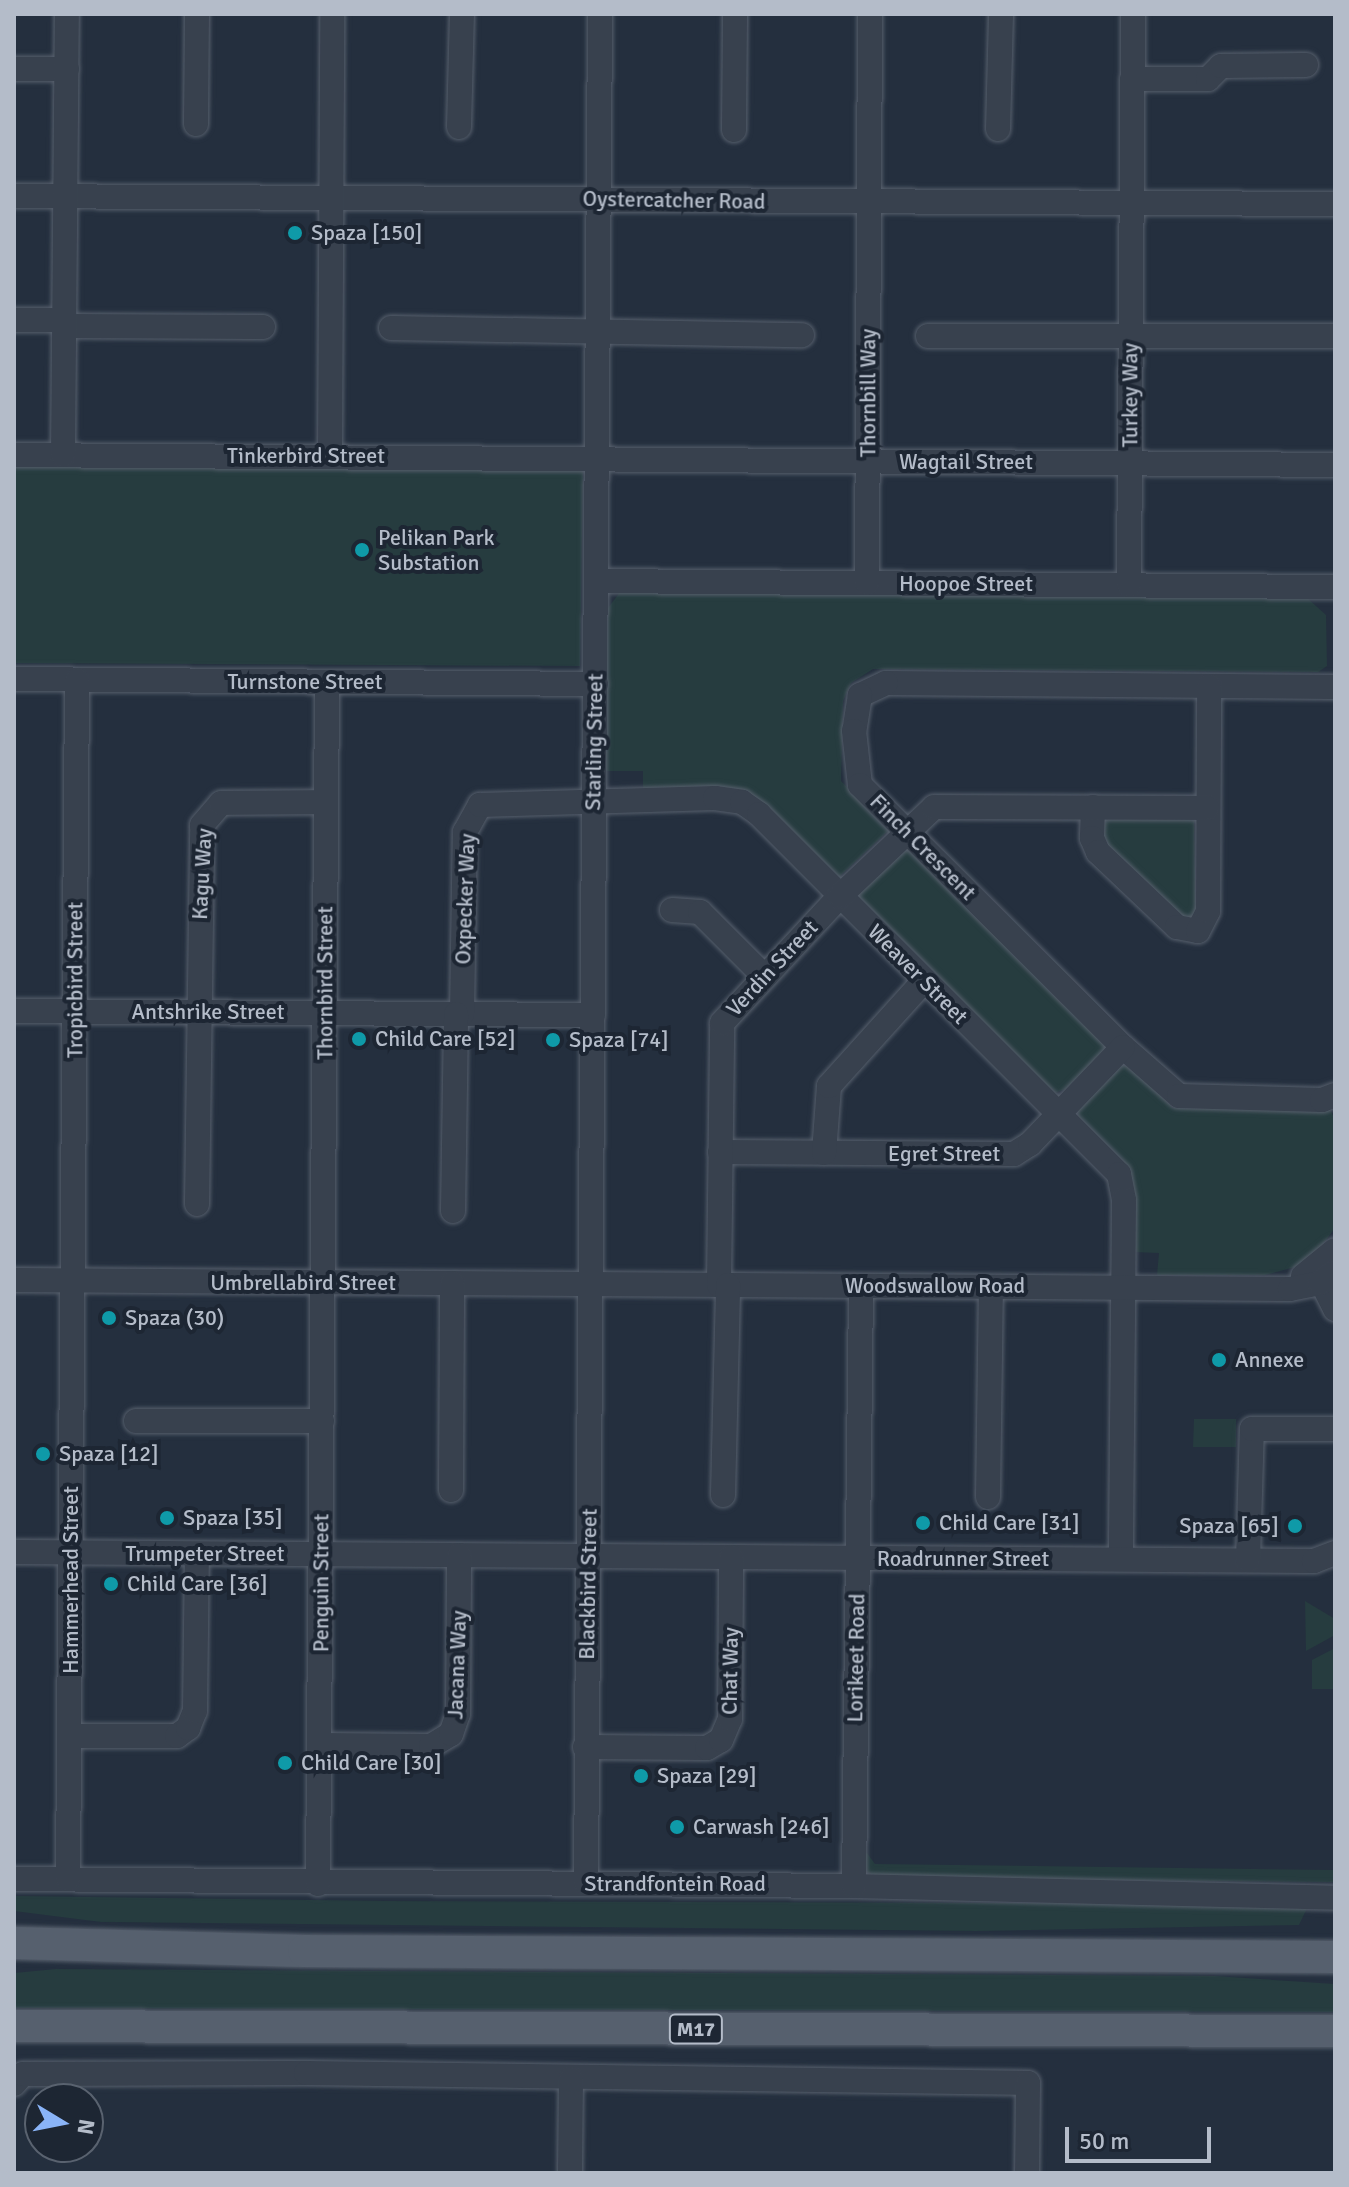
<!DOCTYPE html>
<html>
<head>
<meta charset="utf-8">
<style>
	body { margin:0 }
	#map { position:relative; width:1349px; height:2187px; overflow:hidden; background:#242f3e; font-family:Signika,sans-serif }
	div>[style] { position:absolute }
	.green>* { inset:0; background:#263c3f }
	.roads { filter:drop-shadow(0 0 2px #565f6c) drop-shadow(0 0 2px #565f6c) }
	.minor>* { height:24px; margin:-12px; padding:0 12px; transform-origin:12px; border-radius:12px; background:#38414e }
	.major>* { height:32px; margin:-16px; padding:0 16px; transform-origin:16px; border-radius:16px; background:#56606e }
	.dots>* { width:22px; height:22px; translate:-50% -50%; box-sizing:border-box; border:4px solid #1d2633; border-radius:50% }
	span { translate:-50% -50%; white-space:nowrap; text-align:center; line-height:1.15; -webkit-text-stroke:8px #1d2633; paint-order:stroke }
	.shield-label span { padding:2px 6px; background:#1d2633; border:2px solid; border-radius:6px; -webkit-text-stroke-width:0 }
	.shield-label { font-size:20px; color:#b4bcc9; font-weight:700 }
	.street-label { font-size:22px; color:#b4bcc9 }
	.poi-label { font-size:22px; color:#b4bcc9 }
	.left { translate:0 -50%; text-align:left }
	.right { translate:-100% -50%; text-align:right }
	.frame { position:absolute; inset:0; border:16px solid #b4bcc9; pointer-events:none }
	.north { position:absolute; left:24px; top:2083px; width:80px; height:80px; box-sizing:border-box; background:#1d2633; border:2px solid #59626f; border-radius:50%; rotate:100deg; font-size:22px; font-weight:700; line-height:32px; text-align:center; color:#b4bcc9 }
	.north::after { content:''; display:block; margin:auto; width:28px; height:36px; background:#8ab4f8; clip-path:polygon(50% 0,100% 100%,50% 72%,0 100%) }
	.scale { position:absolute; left:1065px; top:2127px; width:146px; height:36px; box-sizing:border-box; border:4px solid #b4bcc9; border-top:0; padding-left:10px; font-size:24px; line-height:28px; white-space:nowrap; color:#b4bcc9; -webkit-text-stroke:6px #1d2633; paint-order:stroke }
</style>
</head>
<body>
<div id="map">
	<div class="green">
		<div style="clip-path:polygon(14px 466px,583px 470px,580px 666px,14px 663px)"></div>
		<div style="clip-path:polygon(620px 592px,1306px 597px,1326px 615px,1327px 666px,1318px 672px,873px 669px,851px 683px,843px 701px,841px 781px,889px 830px,838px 878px,747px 791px,643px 788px,643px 771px,605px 771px,608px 608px)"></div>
		<div style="clip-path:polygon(1109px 815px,1194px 819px,1196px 918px,1185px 923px,1104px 843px,1103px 820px)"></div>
		<div style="clip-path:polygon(908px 847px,1112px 1046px,1066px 1089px,1054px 1093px,856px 895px)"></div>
		<div style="clip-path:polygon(1123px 1065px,1134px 1069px,1173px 1108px,1330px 1110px,1335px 1119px,1335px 1228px,1316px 1253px,1299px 1266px,1265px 1275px,1157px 1275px,1159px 1253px,1133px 1252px,1132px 1181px,1079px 1120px,1078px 1109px)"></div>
		<div style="clip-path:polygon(1194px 1419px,1236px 1419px,1236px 1447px,1193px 1447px)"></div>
		<div style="clip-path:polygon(1305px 1601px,1335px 1619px,1335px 1635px,1306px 1651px)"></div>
		<div style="clip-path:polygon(1335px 1648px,1335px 1689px,1312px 1689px,1312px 1660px)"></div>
		<div style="clip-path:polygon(867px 1853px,875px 1864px,1335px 1870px,1335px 1882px,875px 1878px,866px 1871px,863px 1854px)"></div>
		<div style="clip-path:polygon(14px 1896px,387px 1901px,1309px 1904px,1299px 1925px,975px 1931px,101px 1922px,14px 1911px)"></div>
		<div style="clip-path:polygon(56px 1969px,1215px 1976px,1335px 1984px,1335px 2012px,14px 2008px,14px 1973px)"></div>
	</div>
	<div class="roads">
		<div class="minor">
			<div style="left:14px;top:69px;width:53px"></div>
			<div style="left:1132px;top:79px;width:76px"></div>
			<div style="left:1208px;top:79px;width:18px;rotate:-45deg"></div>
			<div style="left:1221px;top:66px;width:85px;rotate:-0.7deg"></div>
			<div style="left:196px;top:124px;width:110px;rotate:-89.5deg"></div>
			<div style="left:459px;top:127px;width:113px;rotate:-88.5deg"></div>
			<div style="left:998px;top:129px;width:115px;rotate:-88.5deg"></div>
			<div style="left:734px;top:130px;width:116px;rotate:-89.5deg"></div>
			<div style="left:14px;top:196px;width:1321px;rotate:0.35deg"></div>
			<div style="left:14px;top:320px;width:51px"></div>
			<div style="left:65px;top:326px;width:198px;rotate:0.3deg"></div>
			<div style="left:391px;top:328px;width:411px;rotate:1deg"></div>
			<div style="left:928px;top:336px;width:407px"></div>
			<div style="left:14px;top:455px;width:1321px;rotate:0.43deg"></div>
			<div style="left:63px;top:455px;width:441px;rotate:-89.5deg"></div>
			<div style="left:330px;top:455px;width:441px;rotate:-89.7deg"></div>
			<div style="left:596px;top:581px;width:739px;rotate:0.47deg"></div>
			<div style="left:867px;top:583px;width:569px;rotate:-89.7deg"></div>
			<div style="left:1129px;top:585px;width:571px;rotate:-89.6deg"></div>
			<div style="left:14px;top:679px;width:582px;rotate:0.49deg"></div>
			<div style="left:1335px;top:687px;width:449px;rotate:-179.5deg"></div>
			<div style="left:886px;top:683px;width:29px;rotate:155deg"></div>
			<div style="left:860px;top:695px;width:36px;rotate:99deg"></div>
			<div style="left:854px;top:731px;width:54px;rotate:83.7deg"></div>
			<div style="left:860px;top:785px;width:371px;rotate:44.9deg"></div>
			<div style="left:1123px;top:1047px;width:74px;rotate:41.2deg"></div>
			<div style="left:1179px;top:1096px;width:143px;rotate:1.6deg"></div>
			<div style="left:1322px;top:1100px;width:14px;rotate:-21deg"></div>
			<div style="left:1093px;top:807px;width:31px;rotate:92deg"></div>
			<div style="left:1092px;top:838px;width:15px;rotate:67deg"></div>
			<div style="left:1098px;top:852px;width:109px;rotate:43.5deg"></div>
			<div style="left:1177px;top:927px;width:21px;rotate:11deg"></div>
			<div style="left:1198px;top:931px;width:22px;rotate:-63deg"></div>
			<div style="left:1208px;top:911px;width:225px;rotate:-89.7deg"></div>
			<div style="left:672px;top:910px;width:28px;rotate:4deg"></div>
			<div style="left:700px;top:912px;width:89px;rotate:45deg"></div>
			<div style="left:14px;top:1011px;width:579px;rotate:0.4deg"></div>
			<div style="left:462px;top:1014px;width:182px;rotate:-89.1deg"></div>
			<div style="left:465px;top:832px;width:31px;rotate:-61deg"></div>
			<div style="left:480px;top:805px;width:235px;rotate:-1.7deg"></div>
			<div style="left:715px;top:798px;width:27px;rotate:8deg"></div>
			<div style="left:742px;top:802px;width:21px;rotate:35deg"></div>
			<div style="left:759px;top:814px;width:509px;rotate:45deg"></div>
			<div style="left:1119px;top:1174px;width:26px;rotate:79deg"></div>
			<div style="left:1124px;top:1200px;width:359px;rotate:90.5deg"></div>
			<div style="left:720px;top:1152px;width:294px;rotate:0.4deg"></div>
			<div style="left:1014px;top:1154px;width:19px;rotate:-32deg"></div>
			<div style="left:1030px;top:1144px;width:134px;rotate:-46.2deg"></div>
			<div style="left:824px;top:1153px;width:67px;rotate:-85.7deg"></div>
			<div style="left:829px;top:1086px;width:142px;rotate:-47.9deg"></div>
			<div style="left:197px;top:1204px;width:379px;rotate:-89.2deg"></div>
			<div style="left:202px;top:825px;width:29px;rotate:-49deg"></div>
			<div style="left:221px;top:803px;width:105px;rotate:-0.5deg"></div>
			<div style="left:453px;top:1211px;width:197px;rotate:-89.1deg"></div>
			<div style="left:1315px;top:1269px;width:45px;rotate:63.4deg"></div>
			<div style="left:1303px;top:1276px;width:41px;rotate:-39.1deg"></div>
			<div style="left:14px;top:1280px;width:1276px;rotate:0.4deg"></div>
			<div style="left:1290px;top:1289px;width:31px;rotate:-11deg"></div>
			<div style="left:1320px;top:1283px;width:19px;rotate:-36deg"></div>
			<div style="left:719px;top:1285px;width:262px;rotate:-89.3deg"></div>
			<div style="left:722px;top:1023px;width:173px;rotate:-47.1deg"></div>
			<div style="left:840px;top:896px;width:129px;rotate:-43.4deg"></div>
			<div style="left:934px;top:807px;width:273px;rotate:0.2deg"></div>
			<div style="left:136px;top:1421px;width:186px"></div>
			<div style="left:451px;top:1490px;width:207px;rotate:-89.7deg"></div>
			<div style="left:723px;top:1495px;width:210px;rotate:-88.6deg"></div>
			<div style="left:988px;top:1497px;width:210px;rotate:-89.2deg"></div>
			<div style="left:14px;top:1552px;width:1300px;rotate:0.4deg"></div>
			<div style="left:1314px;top:1561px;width:22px;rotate:-21deg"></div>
			<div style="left:1248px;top:1560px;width:131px;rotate:-88.3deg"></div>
			<div style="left:1252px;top:1429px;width:83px"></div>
			<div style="left:70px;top:1736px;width:107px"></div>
			<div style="left:177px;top:1736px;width:14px;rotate:-36deg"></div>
			<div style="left:188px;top:1728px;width:18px;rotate:-68deg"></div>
			<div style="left:195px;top:1711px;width:157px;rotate:-89.3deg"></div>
			<div style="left:320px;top:1745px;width:111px;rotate:0.5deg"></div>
			<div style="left:431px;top:1746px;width:23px;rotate:-31deg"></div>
			<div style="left:451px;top:1734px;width:21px;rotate:-71deg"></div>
			<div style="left:458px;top:1714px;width:159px;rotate:-89.6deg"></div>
			<div style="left:585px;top:1747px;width:122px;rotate:0.5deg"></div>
			<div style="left:707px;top:1748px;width:16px;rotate:-30deg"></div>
			<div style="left:721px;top:1740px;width:23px;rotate:-67deg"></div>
			<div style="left:730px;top:1719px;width:162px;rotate:-89.6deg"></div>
			<div style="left:14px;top:1879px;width:840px;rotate:0.48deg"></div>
			<div style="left:854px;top:1886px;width:481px;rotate:1.4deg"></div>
			<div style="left:68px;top:1879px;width:1199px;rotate:-89.57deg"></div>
			<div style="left:586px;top:1883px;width:1869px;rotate:-89.57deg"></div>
			<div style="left:318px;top:1884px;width:1201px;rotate:-89.57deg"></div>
			<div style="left:854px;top:1886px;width:600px;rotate:-89.33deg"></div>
			<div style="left:14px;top:2084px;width:13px;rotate:-48deg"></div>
			<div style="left:23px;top:2074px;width:283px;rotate:-0.2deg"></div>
			<div style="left:306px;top:2073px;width:722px;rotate:0.79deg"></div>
			<div style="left:1028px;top:2083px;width:90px;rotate:90.6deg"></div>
			<div style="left:570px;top:2173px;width:94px;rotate:-89.4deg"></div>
		</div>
		<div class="major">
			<div style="left:14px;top:1943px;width:290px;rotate:1.6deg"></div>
			<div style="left:304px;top:1951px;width:1031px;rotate:0.33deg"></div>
			<div style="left:14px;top:2026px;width:1321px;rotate:0.22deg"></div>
		</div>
	</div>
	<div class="dots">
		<div style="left:295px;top:233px;background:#0f9aa8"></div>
		<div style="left:362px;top:550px;background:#0f9aa8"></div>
		<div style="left:359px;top:1039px;background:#0f9aa8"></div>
		<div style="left:553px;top:1040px;background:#0f9aa8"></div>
		<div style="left:109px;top:1318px;background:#0f9aa8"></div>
		<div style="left:1219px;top:1360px;background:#0f9aa8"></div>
		<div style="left:43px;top:1454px;background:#0f9aa8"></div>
		<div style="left:167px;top:1518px;background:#0f9aa8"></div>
		<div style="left:923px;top:1523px;background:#0f9aa8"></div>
		<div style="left:1295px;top:1526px;background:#0f9aa8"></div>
		<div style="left:111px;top:1584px;background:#0f9aa8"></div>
		<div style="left:285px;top:1763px;background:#0f9aa8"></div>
		<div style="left:641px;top:1776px;background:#0f9aa8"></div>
		<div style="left:677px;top:1827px;background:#0f9aa8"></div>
	</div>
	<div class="shield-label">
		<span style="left:696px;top:2029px">M17</span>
	</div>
	<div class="street-label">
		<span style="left:674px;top:200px;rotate:1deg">Oystercatcher Road</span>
		<span style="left:868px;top:393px;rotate:-90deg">Thornbill Way</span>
		<span style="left:1130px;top:395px;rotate:-90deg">Turkey Way</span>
		<span style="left:306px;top:456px">Tinkerbird Street</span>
		<span style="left:966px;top:462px">Wagtail Street</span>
		<span style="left:966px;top:584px">Hoopoe Street</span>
		<span style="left:305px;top:682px">Turnstone Street</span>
		<span style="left:594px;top:742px;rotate:-89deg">Starling Street</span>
		<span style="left:923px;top:847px;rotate:45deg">Finch Crescent</span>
		<span style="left:202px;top:874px;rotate:-87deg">Kagu Way</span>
		<span style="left:465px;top:899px;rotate:-88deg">Oxpecker Way</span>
		<span style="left:772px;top:968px;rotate:-47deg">Verdin Street</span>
		<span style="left:918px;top:974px;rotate:45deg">Weaver Street</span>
		<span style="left:75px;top:980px;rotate:-90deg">Tropicbird Street</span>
		<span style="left:325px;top:983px;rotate:-90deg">Thornbird Street</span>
		<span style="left:208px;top:1012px">Antshrike Street</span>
		<span style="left:944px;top:1154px">Egret Street</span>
		<span style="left:303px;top:1283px">Umbrellabird Street</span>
		<span style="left:935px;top:1286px">Woodswallow Road</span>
		<span style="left:205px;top:1554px">Trumpeter Street</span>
		<span style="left:963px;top:1559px">Roadrunner Street</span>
		<span style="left:71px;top:1580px;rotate:-90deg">Hammerhead Street</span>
		<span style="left:321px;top:1583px;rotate:-90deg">Penguin Street</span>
		<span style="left:588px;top:1584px;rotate:-89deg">Blackbird Street</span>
		<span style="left:856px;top:1658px;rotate:-89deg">Lorikeet Road</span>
		<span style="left:457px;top:1665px;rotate:-88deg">Jacana Way</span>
		<span style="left:730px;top:1671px;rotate:-89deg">Chat Way</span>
		<span style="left:675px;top:1884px">Strandfontein Road</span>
	</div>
	<div class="poi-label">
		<span class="left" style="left:311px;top:233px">Spaza [150]</span>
		<span class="left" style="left:378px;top:550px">Pelikan Park<br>Substation</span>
		<span class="left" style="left:375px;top:1039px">Child Care [52]</span>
		<span class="left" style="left:569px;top:1040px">Spaza [74]</span>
		<span class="left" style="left:125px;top:1318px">Spaza (30)</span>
		<span class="left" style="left:1235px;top:1360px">Annexe</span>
		<span class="left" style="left:59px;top:1454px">Spaza [12]</span>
		<span class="left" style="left:183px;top:1518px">Spaza [35]</span>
		<span class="left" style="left:939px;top:1523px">Child Care [31]</span>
		<span class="right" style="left:1279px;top:1526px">Spaza [65]</span>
		<span class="left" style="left:127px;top:1584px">Child Care [36]</span>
		<span class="left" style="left:301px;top:1763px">Child Care [30]</span>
		<span class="left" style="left:657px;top:1776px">Spaza [29]</span>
		<span class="left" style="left:693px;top:1827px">Carwash [246]</span>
	</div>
	<div class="frame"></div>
	<div class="north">N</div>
	<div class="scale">50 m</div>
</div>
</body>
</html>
